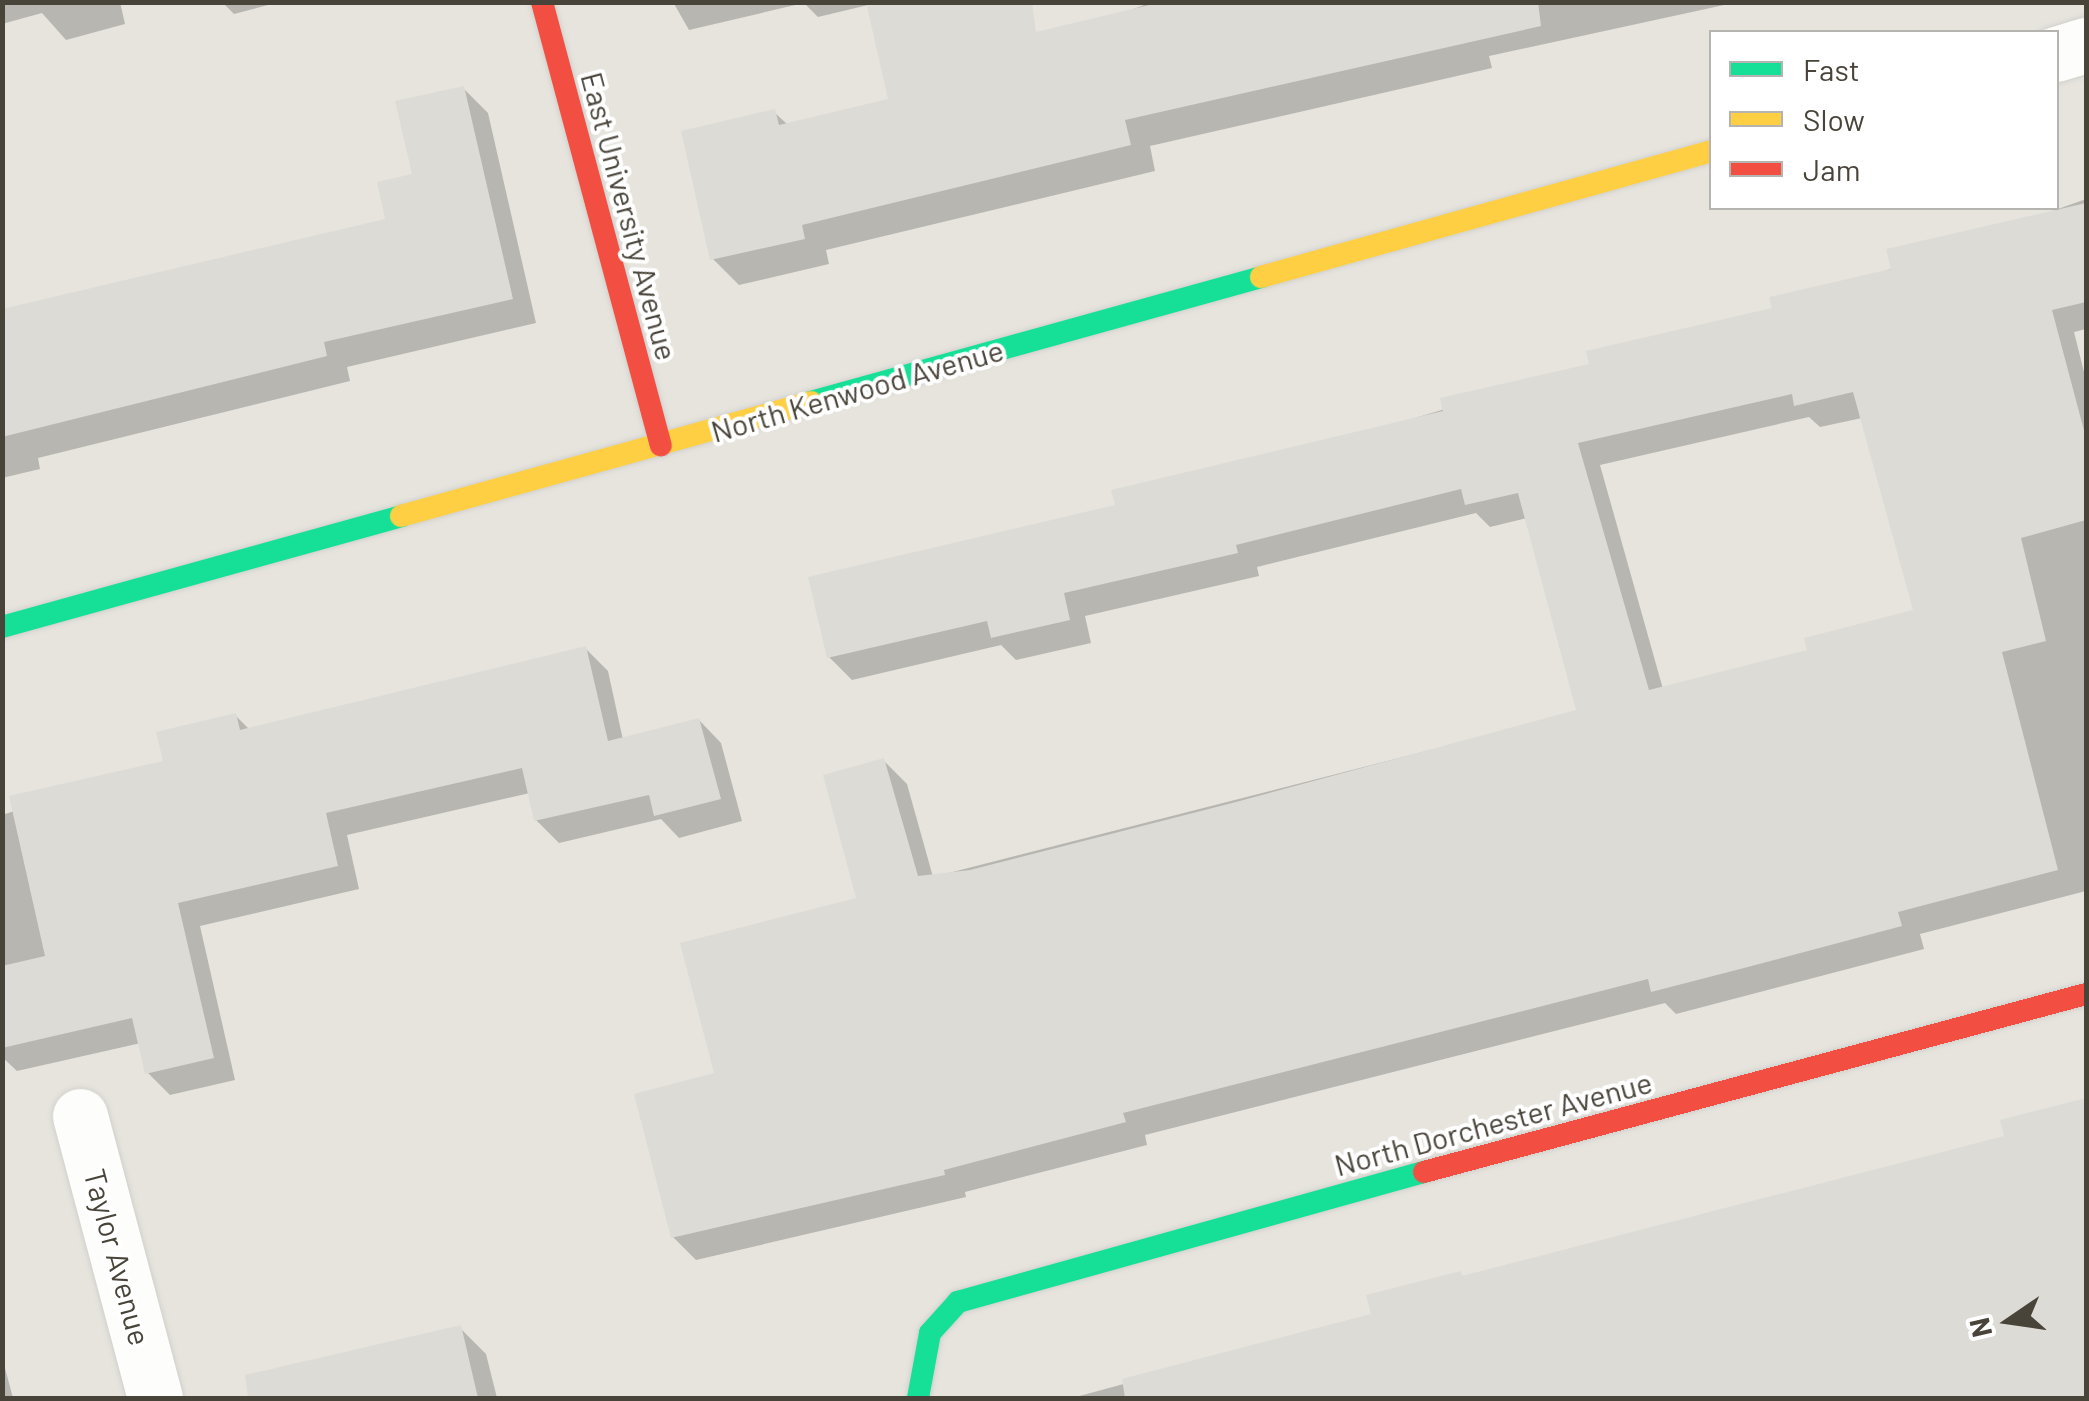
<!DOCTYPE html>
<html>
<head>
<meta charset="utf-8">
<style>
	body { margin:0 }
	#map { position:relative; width:2089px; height:1401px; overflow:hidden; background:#f3f2ee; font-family:Barlow,sans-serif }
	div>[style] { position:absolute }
	.residential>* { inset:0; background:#e6e4dd }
	.shadow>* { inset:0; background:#0003 }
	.building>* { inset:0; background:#dddbd6 }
	.roads { filter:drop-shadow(0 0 2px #d1d0cc) drop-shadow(0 0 2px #d1d0cc) }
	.street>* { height:55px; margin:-27.5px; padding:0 27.5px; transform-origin:27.5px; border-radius:27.5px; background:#fdfdfc }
	.fast>* { height:22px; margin:-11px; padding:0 11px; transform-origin:11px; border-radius:11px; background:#16e098 }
	.slow>* { height:22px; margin:-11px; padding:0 11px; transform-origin:11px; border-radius:11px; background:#ffcf43 }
	.jam>* { height:22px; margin:-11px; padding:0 11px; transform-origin:11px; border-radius:11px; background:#f24e42 }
	span { translate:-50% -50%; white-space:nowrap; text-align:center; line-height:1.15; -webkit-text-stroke:8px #fff; paint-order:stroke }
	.street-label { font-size:30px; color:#49443a }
	.frame { position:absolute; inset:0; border:5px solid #49443a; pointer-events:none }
	.legend { position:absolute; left:1709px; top:30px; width:350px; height:180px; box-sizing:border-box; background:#fff; border:2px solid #b6b4b0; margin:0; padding:12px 18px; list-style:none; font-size:30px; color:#49443a }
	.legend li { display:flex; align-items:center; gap:20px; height:50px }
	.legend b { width:50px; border:2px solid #b6b4b0 }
	.north { position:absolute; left:1959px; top:1271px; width:100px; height:100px; -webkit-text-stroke:8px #fff; paint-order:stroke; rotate:257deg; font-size:28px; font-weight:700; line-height:40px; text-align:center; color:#49443a }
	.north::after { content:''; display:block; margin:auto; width:35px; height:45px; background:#49443a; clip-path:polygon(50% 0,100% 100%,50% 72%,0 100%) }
</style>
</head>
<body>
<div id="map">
	<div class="residential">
		<div style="clip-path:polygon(evenodd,3px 3px,2086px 3px,2086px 1398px,3px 1398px,3px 3px,1712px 32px,2056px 32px,2056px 208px,1712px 208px,1712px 32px)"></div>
	</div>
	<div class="shadow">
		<div style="clip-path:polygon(2px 2px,120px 2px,125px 24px,66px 40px,42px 13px,2px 24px)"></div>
		<div style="clip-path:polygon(222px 2px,279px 2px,234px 14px)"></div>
		<div style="clip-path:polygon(673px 2px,881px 2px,818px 17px,804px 3px,689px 30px)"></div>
		<div style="clip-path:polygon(1152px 2px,1738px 2px,1489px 56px,1492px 68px,1150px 146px,1155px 171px,826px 250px,829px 264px,739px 285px,713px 259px,774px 112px,788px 125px,891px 101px)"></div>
		<div style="clip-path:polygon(463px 88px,488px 113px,536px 323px,347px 367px,350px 381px,38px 458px,40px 469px,2px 478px,2px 325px,388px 221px)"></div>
		<div style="clip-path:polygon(evenodd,2086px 199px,2086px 329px,2074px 332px,2086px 380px,2086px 891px,1920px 934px,1924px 949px,1676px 1014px,1665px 1003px,1145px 1135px,1147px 1145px,965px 1192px,966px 1197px,696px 1260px,673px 1237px,718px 1075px,859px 900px,884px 761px,907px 784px,933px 877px,1579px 712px,1527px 518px,1490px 527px,1476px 513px,1257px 567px,1259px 576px,1085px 616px,1091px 643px,1016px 660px,1001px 645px,852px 680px,829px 657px,1118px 507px,1775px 310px,2086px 199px,1809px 417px,1820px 427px,1862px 418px,1916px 612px,1810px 651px,1663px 689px,1600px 465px,1809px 417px)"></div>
		<div style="clip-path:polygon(585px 648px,608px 671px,623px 740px,699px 720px,721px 743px,742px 821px,679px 838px,661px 819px,559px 843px,536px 820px,530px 793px,347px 835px,359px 889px,200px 926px,235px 1080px,170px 1095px,147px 1072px,141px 1043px,17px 1071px,2px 1057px,2px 815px,166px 762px,236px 716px,250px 730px)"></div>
		<div style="clip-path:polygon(2086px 1100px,2086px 1398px,1072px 1398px,1374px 1316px,1460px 1274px,1465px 1278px,2007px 1138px,2003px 1122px)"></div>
		<div style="clip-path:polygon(460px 1328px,486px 1354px,497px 1398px,332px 1398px,323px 1360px)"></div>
		<div style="clip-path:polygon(2px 1357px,13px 1398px,2px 1398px)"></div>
	</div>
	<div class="building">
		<div style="clip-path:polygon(866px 2px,1032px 2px,1036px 32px,1162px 2px,1538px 2px,1541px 26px,1125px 120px,1131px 145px,802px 225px,805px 239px,710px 260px,681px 131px,775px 109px,779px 125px,888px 99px)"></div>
		<div style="clip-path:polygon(464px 86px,513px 299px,324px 342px,327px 356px,2px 437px,2px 309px,385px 219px,377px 182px,412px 174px,395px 101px)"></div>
		<div style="clip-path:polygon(evenodd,2086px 203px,2086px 302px,2052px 310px,2086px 438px,2086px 520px,2021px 538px,2046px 641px,2002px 652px,2058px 870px,1898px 912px,1902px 926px,1744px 968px,1651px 992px,1648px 979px,1123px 1113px,1126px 1122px,944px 1170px,945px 1175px,671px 1238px,634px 1094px,714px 1073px,680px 943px,856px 898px,823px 775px,884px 758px,918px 876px,970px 870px,1236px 802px,1576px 710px,1518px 493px,1465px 505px,1461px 489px,1236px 545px,1238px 553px,1064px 593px,1070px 620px,991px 638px,987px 621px,827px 658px,808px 577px,1115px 505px,1111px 490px,1443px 411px,1440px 398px,1589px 364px,1586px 351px,1772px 308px,1769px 297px,1891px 269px,1886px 249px,2086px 203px,1853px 392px,1913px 610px,1804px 638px,1807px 650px,1649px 690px,1578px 443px,1792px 394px,1794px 406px,1853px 392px)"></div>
		<div style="clip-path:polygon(586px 646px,608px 741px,699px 718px,721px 799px,654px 816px,649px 795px,534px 821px,522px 768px,326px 813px,338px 866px,178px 903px,214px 1058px,145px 1074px,132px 1018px,2px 1048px,2px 966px,45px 956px,9px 796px,163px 761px,156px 732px,236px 713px,240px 730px)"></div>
		<div style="clip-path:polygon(2086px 1098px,2086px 1398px,1125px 1398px,1122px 1379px,1371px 1314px,1366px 1295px,1461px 1271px,1462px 1276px,2004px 1136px,2000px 1120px)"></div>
		<div style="clip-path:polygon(461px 1325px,478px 1398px,248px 1398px,245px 1375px)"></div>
	</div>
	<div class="roads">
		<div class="street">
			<div style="left:2056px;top:54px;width:31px;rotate:-17deg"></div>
			<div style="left:80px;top:1116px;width:292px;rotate:75.1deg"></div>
		</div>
		<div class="fast">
			<div style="left:811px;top:402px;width:467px;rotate:-15.5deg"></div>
			<div style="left:2px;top:627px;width:414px;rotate:-15.5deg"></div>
			<div style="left:918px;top:1398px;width:66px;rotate:-79.5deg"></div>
			<div style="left:930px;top:1333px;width:42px;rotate:-47.9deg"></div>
			<div style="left:958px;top:1302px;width:484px;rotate:-15.6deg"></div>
		</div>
		<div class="slow">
			<div style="left:1261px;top:277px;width:468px;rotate:-15.6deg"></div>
			<div style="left:401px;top:516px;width:426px;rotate:-15.5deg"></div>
		</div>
		<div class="jam">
			<div style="left:542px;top:2px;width:459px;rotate:75deg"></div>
			<div style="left:1424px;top:1172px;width:686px;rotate:-15.05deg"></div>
		</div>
	</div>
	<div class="street-label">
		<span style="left:630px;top:216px;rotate:75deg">East University Avenue</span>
		<span style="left:857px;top:390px;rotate:-16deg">North Kenwood Avenue</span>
		<span style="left:1493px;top:1123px;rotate:-15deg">North Dorchester Avenue</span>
		<span style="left:118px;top:1257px;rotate:75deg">Taylor Avenue</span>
	</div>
	<div class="frame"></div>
	<ul class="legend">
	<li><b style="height:12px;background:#16e098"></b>Fast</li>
	<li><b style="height:12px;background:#ffcf43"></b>Slow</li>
	<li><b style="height:12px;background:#f24e42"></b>Jam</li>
	</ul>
	<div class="north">N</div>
</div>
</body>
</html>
